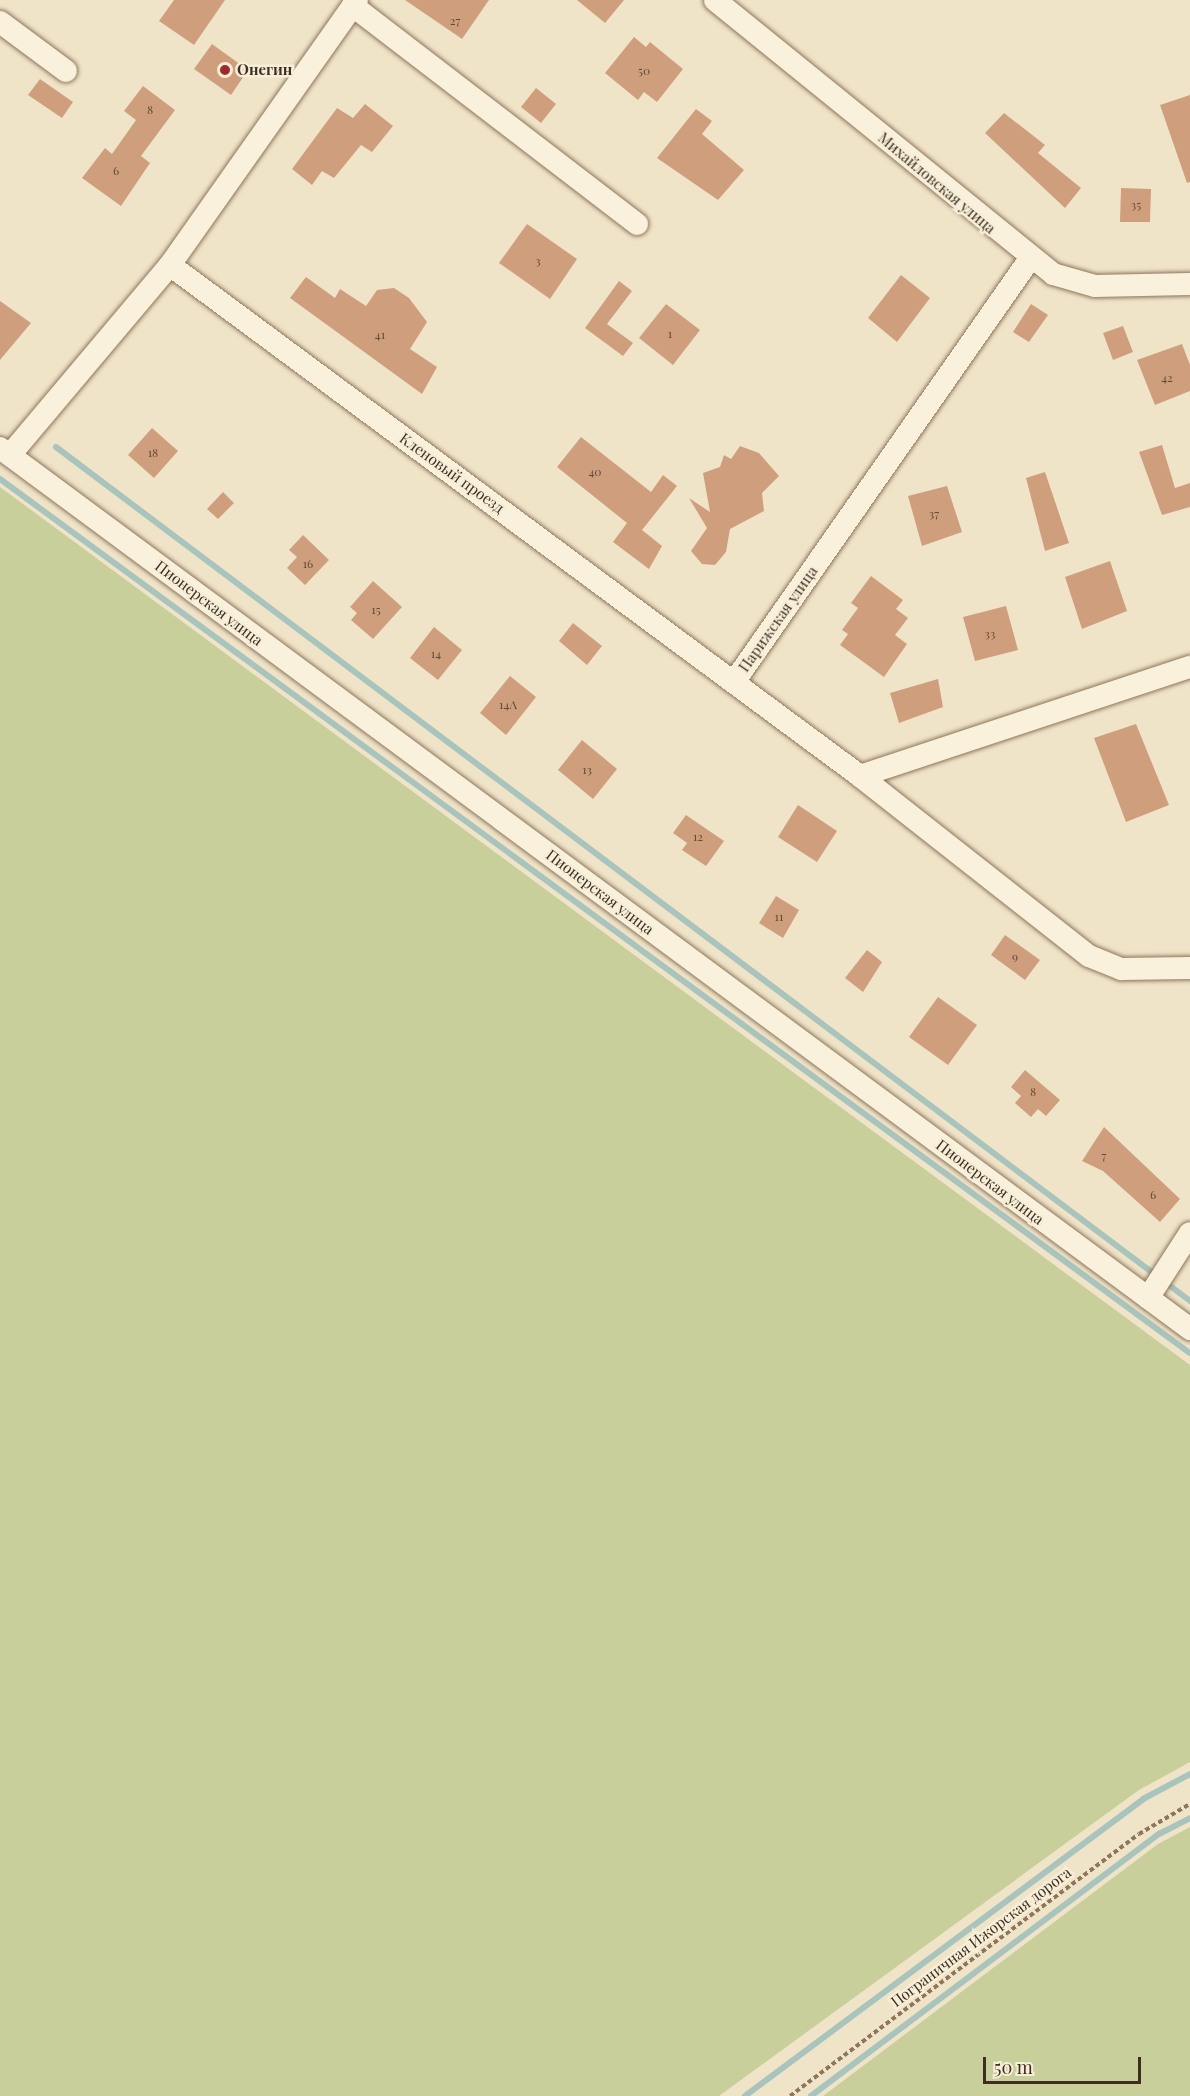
<!DOCTYPE html>
<html>
<head>
<meta charset="utf-8">
<style>
	body { margin:0 }
	#map { position:relative; width:1190px; height:2096px; overflow:hidden; background:#f0e4c8; font-family:"Playfair Display",serif }
	div>[style] { position:absolute }
	.green>* { inset:0; background:#c9cf9b }
	.stream>* { height:6px; margin:-3px; padding:0 3px; transform-origin:3px; border-radius:3px; background:#a9c4bc }
	.building>* { inset:0; background:#cf9f7d }
	.path>* { height:4px; margin-top:-2px; transform-origin:0; background:repeating-linear-gradient(90deg,#8d765c 0 4.5px,transparent 0 7.5px) }
	.roads { filter:drop-shadow(0 0 2px #8d765c) drop-shadow(0 0 2px #8d765c) }
	.minor>* { height:22px; margin:-11px; padding:0 11px; transform-origin:11px; border-radius:11px; background:#faf1dc }
	.dots>* { width:16px; height:16px; translate:-50% -50%; box-sizing:border-box; border:3px solid #f7eed8; border-radius:50% }
	span { translate:-50% -50%; white-space:nowrap; text-align:center; line-height:1.15; -webkit-text-stroke:5px #f7eed8; paint-order:stroke }
	.number-label { font-size:12px; color:#624a37 }
	.number-label span { -webkit-text-stroke-width:0 }
	.poi-label { font-size:15px; color:#3d2e20; font-weight:700 }
	.left { translate:0 -50%; text-align:left }
	.street-label { font-size:15px; color:#3d2e20 }
	.scale { position:absolute; left:983px; top:2057px; width:158px; height:27px; box-sizing:border-box; border:3px solid #3d2e20; border-top:0; padding-left:8px; font-size:18px; line-height:21px; white-space:nowrap; color:#3d2e20; -webkit-text-stroke:4px #f7eed8; paint-order:stroke }
</style>
</head>
<body>
<div id="map">
	<div class="green">
		<div style="clip-path:polygon(0 487px,1190px 1365px,1190px 1762px,1139px 1790px,719px 2096px,0 2096px)"></div>
		<div style="clip-path:polygon(1190px 1827px,1190px 2096px,823px 2096px,1158px 1844px)"></div>
	</div>
	<div class="stream">
		<div style="left:56px;top:447px;width:1420px;rotate:36.98deg"></div>
		<div style="left:0;top:479px;width:1476px;rotate:36.3deg"></div>
		<div style="left:745px;top:2096px;width:497px;rotate:-36.7deg"></div>
		<div style="left:1143px;top:1799px;width:53px;rotate:-28deg"></div>
		<div style="left:811px;top:2096px;width:436px;rotate:-37deg"></div>
		<div style="left:1159px;top:1834px;width:35px;rotate:-27deg"></div>
	</div>
	<div class="building">
		<div style="clip-path:polygon(174px 0,225px 0,194px 45px,159px 21px)"></div>
		<div style="clip-path:polygon(405px 0,489px 0,462px 39px)"></div>
		<div style="clip-path:polygon(577px 0,624px 0,605px 23px)"></div>
		<div style="clip-path:polygon(634px 37px,646px 47px,650px 42px,683px 69px,657px 102px,644px 92px,638px 100px,605px 73px)"></div>
		<div style="clip-path:polygon(212px 44px,248px 70px,231px 95px,194px 69px)"></div>
		<div style="clip-path:polygon(40px 79px,73px 102px,62px 118px,28px 95px)"></div>
		<div style="clip-path:polygon(143px 86px,175px 110px,141px 156px,150px 163px,121px 206px,82px 178px,105px 148px,112px 154px,136px 120px,124px 111px)"></div>
		<div style="clip-path:polygon(536px 88px,556px 104px,541px 123px,521px 107px)"></div>
		<div style="clip-path:polygon(1190px 95px,1190px 182px,1187px 183px,1160px 105px)"></div>
		<div style="clip-path:polygon(365px 104px,393px 126px,372px 152px,361px 145px,334px 178px,322px 171px,312px 185px,292px 169px,337px 108px,353px 118px)"></div>
		<div style="clip-path:polygon(696px 109px,712px 121px,702px 134px,744px 170px,718px 200px,657px 158px)"></div>
		<div style="clip-path:polygon(1004px 113px,1045px 145px,1038px 153px,1081px 188px,1065px 208px,985px 133px)"></div>
		<div style="clip-path:polygon(1121px 188px,1151px 189px,1150px 222px,1120px 222px)"></div>
		<div style="clip-path:polygon(527px 224px,577px 259px,550px 299px,499px 263px)"></div>
		<div style="clip-path:polygon(901px 275px,930px 298px,897px 342px,868px 318px)"></div>
		<div style="clip-path:polygon(306px 277px,335px 298px,340px 289px,366px 306px,377px 290px,394px 288px,409px 298px,427px 322px,410px 349px,437px 367px,422px 394px,290px 298px)"></div>
		<div style="clip-path:polygon(619px 281px,632px 291px,607px 324px,633px 343px,623px 356px,585px 328px)"></div>
		<div style="clip-path:polygon(0 301px,31px 323px,0 360px)"></div>
		<div style="clip-path:polygon(666px 304px,700px 330px,673px 365px,639px 338px)"></div>
		<div style="clip-path:polygon(1031px 304px,1048px 315px,1029px 342px,1013px 332px)"></div>
		<div style="clip-path:polygon(1123px 326px,1133px 352px,1113px 360px,1103px 333px)"></div>
		<div style="clip-path:polygon(1182px 344px,1190px 365px,1190px 391px,1155px 405px,1137px 360px)"></div>
		<div style="clip-path:polygon(152px 428px,178px 451px,154px 478px,128px 455px)"></div>
		<div style="clip-path:polygon(581px 437px,651px 492px,663px 475px,677px 486px,642px 530px,662px 546px,649px 569px,613px 542px,627px 523px,557px 467px)"></div>
		<div style="clip-path:polygon(1162px 445px,1175px 488px,1190px 483px,1190px 507px,1162px 515px,1139px 452px)"></div>
		<div style="clip-path:polygon(740px 446px,759px 453px,779px 476px,762px 493px,764px 511px,730px 529px,726px 552px,715px 565px,702px 564px,691px 551px,707px 528px,689px 498px,710px 512px,703px 473px,720px 467px,724px 455px,731px 459px)"></div>
		<div style="clip-path:polygon(1045px 472px,1069px 543px,1045px 551px,1026px 478px)"></div>
		<div style="clip-path:polygon(947px 486px,962px 532px,922px 546px,908px 496px)"></div>
		<div style="clip-path:polygon(223px 492px,234px 503px,218px 519px,207px 509px)"></div>
		<div style="clip-path:polygon(303px 535px,329px 560px,305px 585px,287px 568px,297px 557px,289px 550px)"></div>
		<div style="clip-path:polygon(1110px 561px,1127px 611px,1082px 629px,1065px 577px)"></div>
		<div style="clip-path:polygon(871px 576px,903px 600px,896px 609px,908px 618px,895px 635px,907px 644px,884px 677px,840px 645px,848px 634px,842px 630px,858px 608px,851px 603px)"></div>
		<div style="clip-path:polygon(373px 581px,402px 607px,373px 639px,351px 620px,357px 613px,350px 607px)"></div>
		<div style="clip-path:polygon(1006px 606px,1018px 650px,975px 661px,963px 617px)"></div>
		<div style="clip-path:polygon(573px 623px,602px 646px,587px 665px,559px 641px)"></div>
		<div style="clip-path:polygon(434px 627px,462px 650px,438px 680px,410px 658px)"></div>
		<div style="clip-path:polygon(510px 676px,536px 697px,506px 735px,480px 713px)"></div>
		<div style="clip-path:polygon(938px 679px,943px 707px,899px 723px,890px 693px)"></div>
		<div style="clip-path:polygon(1136px 724px,1169px 805px,1126px 822px,1094px 738px)"></div>
		<div style="clip-path:polygon(582px 740px,617px 769px,593px 799px,558px 770px)"></div>
		<div style="clip-path:polygon(798px 805px,837px 831px,817px 862px,778px 837px)"></div>
		<div style="clip-path:polygon(686px 815px,724px 841px,706px 866px,682px 850px,687px 843px,673px 833px)"></div>
		<div style="clip-path:polygon(776px 896px,799px 910px,783px 938px,759px 923px)"></div>
		<div style="clip-path:polygon(1005px 935px,1040px 960px,1025px 980px,991px 955px)"></div>
		<div style="clip-path:polygon(867px 950px,882px 962px,863px 992px,845px 978px)"></div>
		<div style="clip-path:polygon(938px 997px,977px 1025px,948px 1065px,909px 1037px)"></div>
		<div style="clip-path:polygon(1025px 1070px,1060px 1100px,1046px 1116px,1038px 1109px,1031px 1117px,1015px 1103px,1021px 1096px,1011px 1087px)"></div>
		<div style="clip-path:polygon(1104px 1127px,1180px 1199px,1160px 1222px,1103px 1171px,1082px 1161px)"></div>
	</div>
	<div class="path">
		<div style="left:790px;top:2096px;width:436px;rotate:-36.9deg"></div>
		<div style="left:1139px;top:1834px;width:59px;rotate:-30.5deg"></div>
	</div>
	<div class="roads">
		<div class="minor">
			<div style="left:715px;top:0;width:435px;rotate:39deg"></div>
			<div style="left:1053px;top:274px;width:44px;rotate:15.9deg"></div>
			<div style="left:1095px;top:286px;width:95px;rotate:-1.2deg"></div>
			<div style="left:353px;top:6px;width:358px;rotate:37.5deg"></div>
			<div style="left:0;top:22px;width:82px;rotate:36.6deg"></div>
			<div style="left:170px;top:265px;width:859px;rotate:36.52deg"></div>
			<div style="left:860px;top:776px;width:291px;rotate:38.2deg"></div>
			<div style="left:1089px;top:956px;width:35px;rotate:22deg"></div>
			<div style="left:1121px;top:969px;width:69px;rotate:-0.8deg"></div>
			<div style="left:0;top:448px;width:1481px;rotate:36.51deg"></div>
			<div style="left:10px;top:455px;width:248px;rotate:-49.9deg"></div>
			<div style="left:170px;top:265px;width:324px;rotate:-54.8deg"></div>
			<div style="left:734px;top:682px;width:515px;rotate:-55.04deg"></div>
			<div style="left:860px;top:776px;width:348px;rotate:-18.3deg"></div>
			<div style="left:1148px;top:1298px;width:77px;rotate:-57.1deg"></div>
		</div>
	</div>
	<div class="dots">
		<div style="left:225px;top:70px;background:#9e2a2b"></div>
	</div>
	<div class="number-label">
		<span style="left:455px;top:21px">27</span>
		<span style="left:644px;top:71px">50</span>
		<span style="left:150px;top:110px">8</span>
		<span style="left:116px;top:171px">6</span>
		<span style="left:1136px;top:205px">35</span>
		<span style="left:538px;top:261px">3</span>
		<span style="left:670px;top:334px">1</span>
		<span style="left:380px;top:335px">41</span>
		<span style="left:1167px;top:378px">42</span>
		<span style="left:153px;top:453px">18</span>
		<span style="left:595px;top:472px">40</span>
		<span style="left:934px;top:514px">37</span>
		<span style="left:308px;top:564px">16</span>
		<span style="left:376px;top:610px">15</span>
		<span style="left:990px;top:634px">33</span>
		<span style="left:436px;top:654px">14</span>
		<span style="left:508px;top:705px">14А</span>
		<span style="left:587px;top:770px">13</span>
		<span style="left:698px;top:837px">12</span>
		<span style="left:779px;top:917px">11</span>
		<span style="left:1015px;top:957px">9</span>
		<span style="left:1033px;top:1092px">8</span>
		<span style="left:1104px;top:1156px">7</span>
		<span style="left:1153px;top:1195px">6</span>
	</div>
	<div class="poi-label">
		<span class="left" style="left:237px;top:70px">Онегин</span>
	</div>
	<div class="street-label">
		<span style="left:937px;top:183px;rotate:40deg">Михайловская улица</span>
		<span style="left:452px;top:473px;rotate:36deg">Кленовый проезд</span>
		<span style="left:209px;top:603px;rotate:37deg">Пионерская улица</span>
		<span style="left:778px;top:619px;rotate:-55deg">Парижская улица</span>
		<span style="left:600px;top:892px;rotate:37deg">Пионерская улица</span>
		<span style="left:990px;top:1182px;rotate:37deg">Пионерская улица</span>
		<span style="left:981px;top:1937px;rotate:-37deg">Пограничная Ижорская дорога</span>
	</div>
	<div class="scale">50 m</div>
</div>
</body>
</html>
